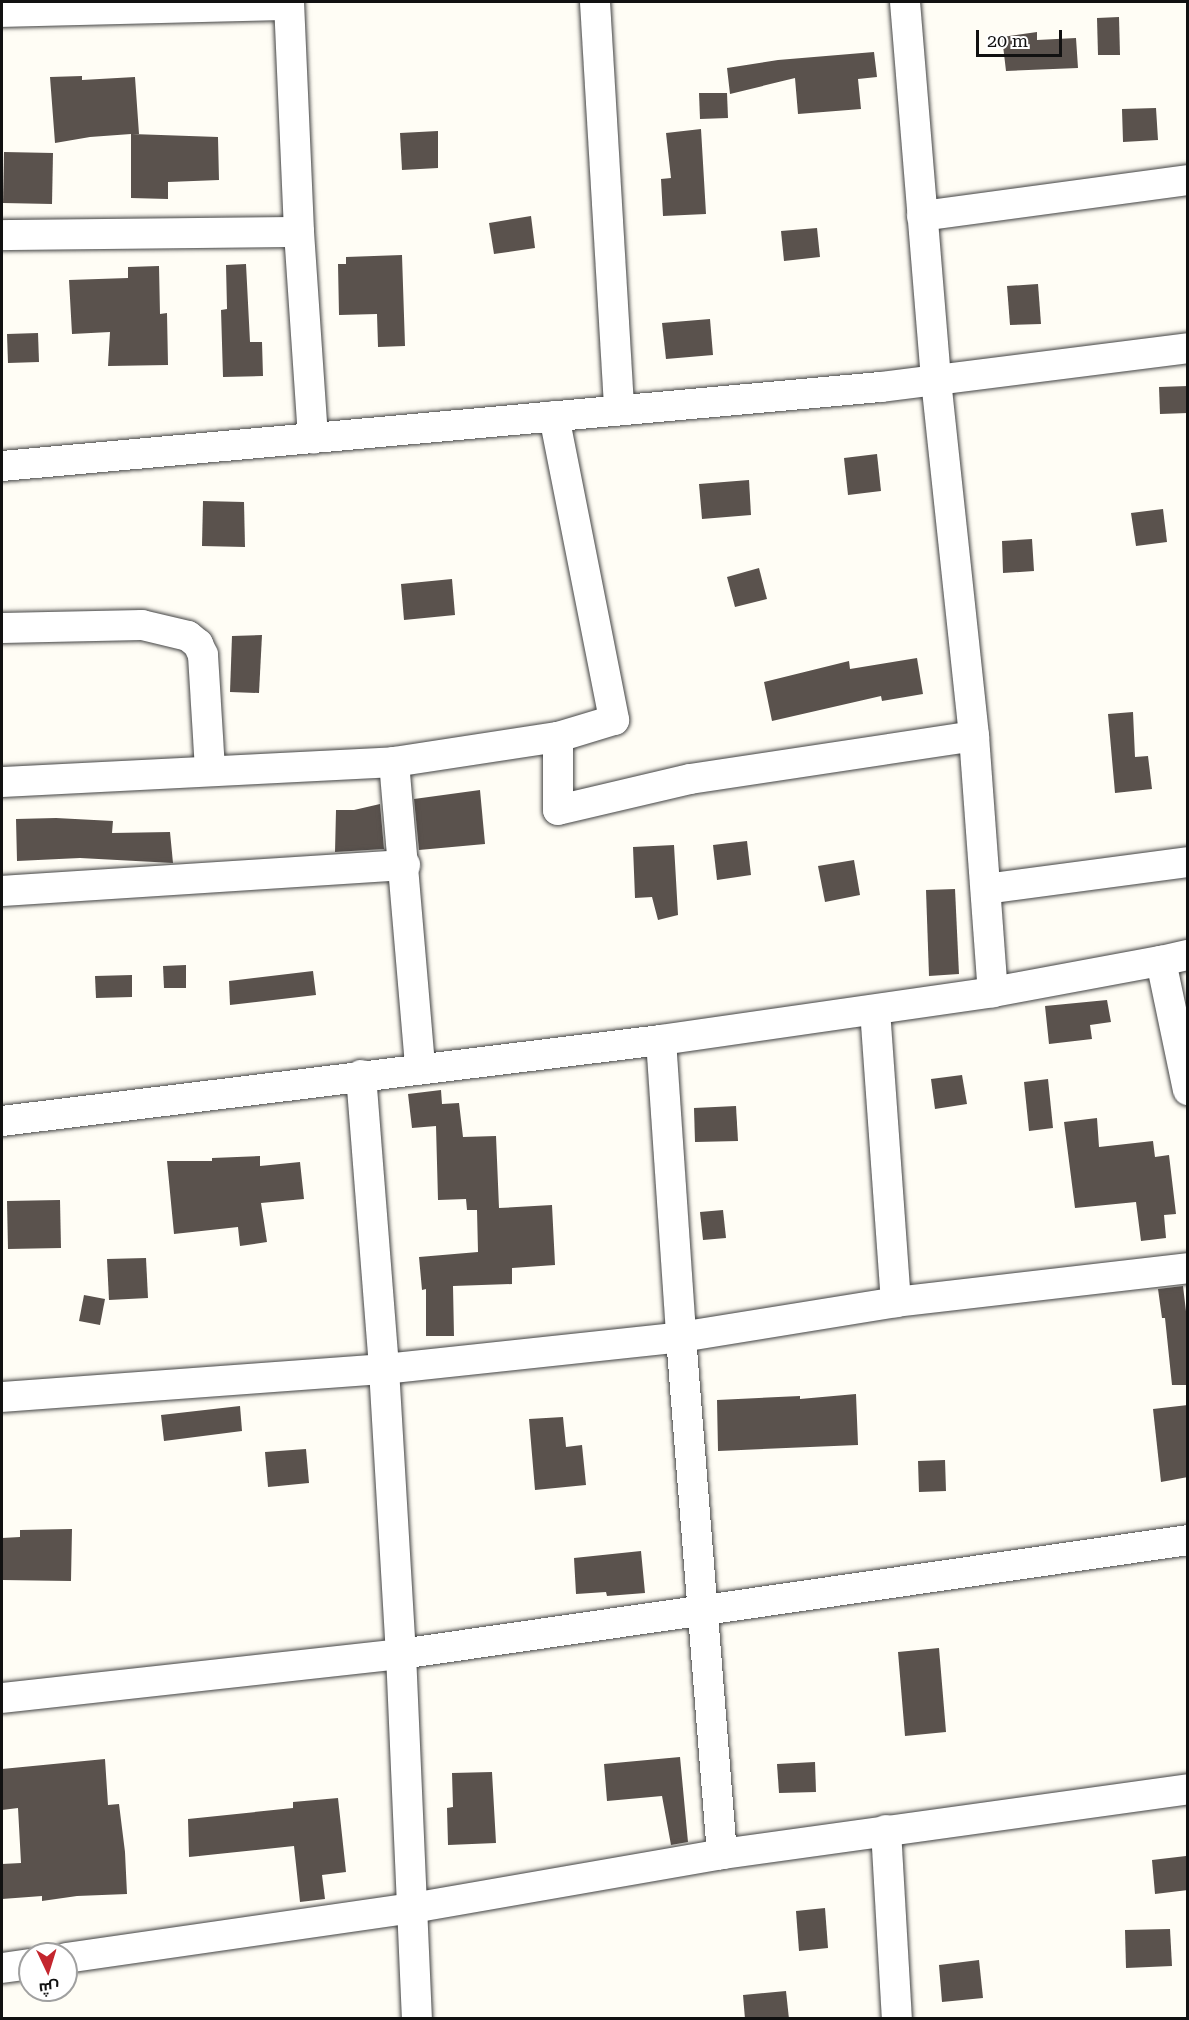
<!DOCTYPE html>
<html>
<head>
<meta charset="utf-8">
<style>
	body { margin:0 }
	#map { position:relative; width:1189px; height:2020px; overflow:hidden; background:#fffdf5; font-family:"Roboto Serif",Cairo,serif }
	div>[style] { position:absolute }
	.building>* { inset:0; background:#5a524d }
	.roads { filter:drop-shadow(0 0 2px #444) drop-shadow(0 0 2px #444) }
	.minor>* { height:30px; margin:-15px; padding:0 15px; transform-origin:15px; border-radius:15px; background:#fff }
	span { translate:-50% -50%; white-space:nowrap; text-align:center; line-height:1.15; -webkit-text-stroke:6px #fff; paint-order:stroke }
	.frame { position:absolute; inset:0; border:3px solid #111; pointer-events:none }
	.north { position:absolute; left:18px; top:1942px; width:60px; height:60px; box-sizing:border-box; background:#fff; border:2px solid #a0a0a0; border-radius:50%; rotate:176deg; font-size:16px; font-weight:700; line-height:24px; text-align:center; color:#111 }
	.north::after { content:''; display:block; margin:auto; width:21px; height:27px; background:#c4262e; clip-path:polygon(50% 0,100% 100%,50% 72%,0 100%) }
	.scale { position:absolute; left:976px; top:30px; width:86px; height:27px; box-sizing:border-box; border:3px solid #111; border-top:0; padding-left:8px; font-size:18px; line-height:21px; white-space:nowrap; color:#111; -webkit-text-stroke:4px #fff; paint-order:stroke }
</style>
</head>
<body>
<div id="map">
	<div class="building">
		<div style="clip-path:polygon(1119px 17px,1120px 55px,1098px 55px,1097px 18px)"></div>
		<div style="clip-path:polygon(1037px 32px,1037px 40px,1076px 38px,1078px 68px,1006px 71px,1002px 37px)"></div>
		<div style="clip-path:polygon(874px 52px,877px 77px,858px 79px,861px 109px,798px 114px,795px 78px,730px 94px,727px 68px,778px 60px)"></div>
		<div style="clip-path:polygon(82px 76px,82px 80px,135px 77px,139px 134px,132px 134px,218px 137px,219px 180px,168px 182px,168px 199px,131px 198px,131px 134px,90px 137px,55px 143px,50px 77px)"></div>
		<div style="clip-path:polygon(699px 93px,727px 93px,728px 118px,700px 119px)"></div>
		<div style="clip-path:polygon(1156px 108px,1158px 140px,1123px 142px,1122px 109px)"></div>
		<div style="clip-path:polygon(701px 129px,706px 214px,663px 216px,661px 179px,671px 178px,666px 133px)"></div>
		<div style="clip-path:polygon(438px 131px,438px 168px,402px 170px,400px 133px)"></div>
		<div style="clip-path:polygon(4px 152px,53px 153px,52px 204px,3px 203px)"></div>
		<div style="clip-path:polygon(531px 216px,535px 248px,494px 254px,489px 223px)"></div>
		<div style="clip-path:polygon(817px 228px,820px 257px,784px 261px,781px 231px)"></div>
		<div style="clip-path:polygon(402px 255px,405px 346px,378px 347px,377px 314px,339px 315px,338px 264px,346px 264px,346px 257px)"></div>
		<div style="clip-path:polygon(246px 264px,250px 342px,262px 342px,263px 376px,223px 377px,221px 310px,227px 309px,226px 265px)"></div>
		<div style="clip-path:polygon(159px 266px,160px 314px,167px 313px,168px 365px,108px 366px,110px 332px,72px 334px,69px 280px,128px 278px,128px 267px)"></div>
		<div style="clip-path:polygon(1038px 284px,1041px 324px,1010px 325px,1007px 286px)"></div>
		<div style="clip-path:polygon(710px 319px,713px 355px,666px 359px,662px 323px)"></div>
		<div style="clip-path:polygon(38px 333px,39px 362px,8px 363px,7px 334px)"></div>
		<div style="clip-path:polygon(1188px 386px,1188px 413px,1160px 414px,1159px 387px)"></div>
		<div style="clip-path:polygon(877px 454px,881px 491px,848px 495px,844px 458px)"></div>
		<div style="clip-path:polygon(749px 480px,751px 515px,702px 519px,699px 484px)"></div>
		<div style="clip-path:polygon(203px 501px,244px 502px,245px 547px,202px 546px)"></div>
		<div style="clip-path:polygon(1163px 509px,1167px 542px,1136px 546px,1131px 513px)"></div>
		<div style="clip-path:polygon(1032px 539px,1034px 571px,1003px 573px,1002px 541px)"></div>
		<div style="clip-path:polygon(759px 568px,767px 599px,735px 607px,727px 577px)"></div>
		<div style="clip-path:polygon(452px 579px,455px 615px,404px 620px,401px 584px)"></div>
		<div style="clip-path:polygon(262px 635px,259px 693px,230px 692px,232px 636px)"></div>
		<div style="clip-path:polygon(917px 658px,923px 694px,882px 701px,881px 696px,772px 721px,764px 682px,849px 661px,850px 669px)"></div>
		<div style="clip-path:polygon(1133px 712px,1135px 757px,1148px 756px,1152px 789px,1115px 793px,1108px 714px)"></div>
		<div style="clip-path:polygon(480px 790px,485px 844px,419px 850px,414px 799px)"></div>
		<div style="clip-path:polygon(380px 804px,384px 849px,335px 852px,336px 810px,354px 810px)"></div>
		<div style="clip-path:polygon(56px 818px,113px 821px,112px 833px,170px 832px,173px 863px,80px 858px,17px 861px,16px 819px)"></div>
		<div style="clip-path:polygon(747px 841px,751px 875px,717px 880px,713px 845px)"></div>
		<div style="clip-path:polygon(674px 845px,678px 915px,658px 920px,652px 897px,635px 898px,633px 847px)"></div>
		<div style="clip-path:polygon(854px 860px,860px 895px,825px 902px,818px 866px)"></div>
		<div style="clip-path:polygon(955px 889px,959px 974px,929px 976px,926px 890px)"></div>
		<div style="clip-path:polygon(186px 965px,186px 988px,164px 988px,163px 966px)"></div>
		<div style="clip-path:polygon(313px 971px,316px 995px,230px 1005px,229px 981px)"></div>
		<div style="clip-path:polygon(132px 975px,132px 997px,96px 998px,95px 976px)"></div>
		<div style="clip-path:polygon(1107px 1000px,1111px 1022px,1090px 1025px,1092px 1039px,1049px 1044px,1045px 1006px)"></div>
		<div style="clip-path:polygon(962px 1075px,967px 1104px,935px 1109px,931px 1079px)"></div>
		<div style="clip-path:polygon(1048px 1079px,1053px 1128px,1029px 1131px,1024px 1082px)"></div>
		<div style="clip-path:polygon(441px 1090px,442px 1104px,459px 1103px,463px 1137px,496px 1136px,499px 1208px,552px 1205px,555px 1265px,512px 1268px,512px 1284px,453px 1286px,454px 1336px,426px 1336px,426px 1289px,422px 1290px,419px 1257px,478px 1252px,477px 1210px,467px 1210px,466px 1199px,438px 1200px,436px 1126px,412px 1128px,408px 1094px)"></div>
		<div style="clip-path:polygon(736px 1106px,738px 1141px,695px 1142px,694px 1108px)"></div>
		<div style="clip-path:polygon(1097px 1118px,1099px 1147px,1153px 1141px,1155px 1157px,1169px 1155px,1176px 1214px,1164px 1215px,1166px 1238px,1141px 1241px,1136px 1202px,1075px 1208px,1064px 1122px)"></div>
		<div style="clip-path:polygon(260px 1156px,260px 1166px,300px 1162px,304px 1199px,261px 1203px,267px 1242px,240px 1246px,238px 1227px,174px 1234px,167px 1161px,212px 1161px,212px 1158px)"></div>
		<div style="clip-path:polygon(60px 1200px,61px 1248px,8px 1249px,7px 1201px)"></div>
		<div style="clip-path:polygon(723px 1210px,726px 1238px,703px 1240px,700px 1212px)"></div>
		<div style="clip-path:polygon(146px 1258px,148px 1298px,109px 1300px,107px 1259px)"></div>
		<div style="clip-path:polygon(1183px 1286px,1188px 1328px,1188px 1385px,1172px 1385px,1165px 1318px,1162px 1318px,1158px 1289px)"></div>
		<div style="clip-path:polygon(84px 1295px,105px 1299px,100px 1325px,79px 1321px)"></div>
		<div style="clip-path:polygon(856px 1394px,858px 1445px,718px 1451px,717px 1400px,800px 1396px,800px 1399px)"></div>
		<div style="clip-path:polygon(1188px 1405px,1188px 1477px,1161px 1482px,1153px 1409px)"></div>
		<div style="clip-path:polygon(240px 1406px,242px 1431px,164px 1441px,161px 1415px)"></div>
		<div style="clip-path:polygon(563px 1417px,566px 1447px,582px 1445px,586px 1485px,535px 1490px,529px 1419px)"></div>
		<div style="clip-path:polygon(306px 1449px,309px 1483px,268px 1487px,265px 1452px)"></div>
		<div style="clip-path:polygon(945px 1460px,946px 1491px,919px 1492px,918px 1461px)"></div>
		<div style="clip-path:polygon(72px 1529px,71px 1581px,2px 1580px,2px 1538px,20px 1537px,20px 1530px)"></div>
		<div style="clip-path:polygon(641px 1551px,645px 1593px,607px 1596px,606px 1592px,576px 1594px,574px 1558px)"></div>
		<div style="clip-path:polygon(939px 1648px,946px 1732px,905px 1736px,898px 1652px)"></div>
		<div style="clip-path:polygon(680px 1757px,688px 1842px,671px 1845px,662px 1796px,607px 1801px,604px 1764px)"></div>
		<div style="clip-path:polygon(105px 1759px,108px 1805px,119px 1804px,125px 1852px,127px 1894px,77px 1896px,42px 1901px,42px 1896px,2px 1899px,2px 1864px,21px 1863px,18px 1808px,2px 1810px,2px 1769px)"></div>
		<div style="clip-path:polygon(815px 1762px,816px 1792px,779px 1793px,777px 1764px)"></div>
		<div style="clip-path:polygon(492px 1772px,496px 1843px,448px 1845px,447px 1808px,453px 1807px,452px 1773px)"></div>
		<div style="clip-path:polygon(338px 1798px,346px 1872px,322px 1875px,325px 1899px,300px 1902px,294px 1846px,189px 1857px,188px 1819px,293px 1808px,293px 1802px)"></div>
		<div style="clip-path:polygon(1186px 1856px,1188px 1890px,1155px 1894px,1152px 1860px)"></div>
		<div style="clip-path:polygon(825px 1908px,828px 1948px,799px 1951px,796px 1911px)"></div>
		<div style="clip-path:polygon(1170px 1929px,1172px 1966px,1126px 1968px,1125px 1930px)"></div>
		<div style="clip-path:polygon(979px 1960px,983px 1998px,942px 2002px,939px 1965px)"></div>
		<div style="clip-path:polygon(786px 1991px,789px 2019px,745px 2019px,743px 1995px)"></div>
	</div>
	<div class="roads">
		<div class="minor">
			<div style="left:289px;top:2px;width:230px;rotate:87.5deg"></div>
			<div style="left:299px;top:232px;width:207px;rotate:86.1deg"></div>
			<div style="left:595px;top:2px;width:408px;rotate:86.6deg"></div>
			<div style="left:905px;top:2px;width:379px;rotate:85.3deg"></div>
			<div style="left:936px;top:380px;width:358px;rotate:83.9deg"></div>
			<div style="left:974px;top:736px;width:257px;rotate:85.8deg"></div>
			<div style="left:2px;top:12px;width:287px;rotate:-1.4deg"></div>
			<div style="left:922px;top:216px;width:268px;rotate:-7.7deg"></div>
			<div style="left:2px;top:235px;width:297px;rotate:-0.6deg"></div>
			<div style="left:554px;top:416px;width:310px;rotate:78.8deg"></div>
			<div style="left:614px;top:720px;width:59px;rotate:163.1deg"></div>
			<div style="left:2px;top:466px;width:883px;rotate:-5.14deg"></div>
			<div style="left:881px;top:387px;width:309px;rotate:-7.2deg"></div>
			<div style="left:2px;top:628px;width:140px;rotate:-1.2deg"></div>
			<div style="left:142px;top:625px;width:47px;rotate:13.4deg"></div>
			<div style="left:188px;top:636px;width:13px;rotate:39deg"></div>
			<div style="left:198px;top:644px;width:12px;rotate:66deg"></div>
			<div style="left:203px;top:655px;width:116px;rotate:86.5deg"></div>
			<div style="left:394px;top:762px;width:307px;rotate:85.1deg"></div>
			<div style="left:2px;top:782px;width:393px;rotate:-2.9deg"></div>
			<div style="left:394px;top:762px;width:166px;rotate:-8.7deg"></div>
			<div style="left:558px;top:737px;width:73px;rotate:90deg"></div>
			<div style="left:558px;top:810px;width:136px;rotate:-13.2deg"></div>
			<div style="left:690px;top:779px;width:287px;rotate:-8.6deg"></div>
			<div style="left:986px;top:889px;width:204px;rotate:-7.6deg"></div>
			<div style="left:2px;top:891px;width:404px;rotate:-3.7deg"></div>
			<div style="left:1161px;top:961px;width:28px;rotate:-13deg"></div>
			<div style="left:875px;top:1010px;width:293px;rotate:85.9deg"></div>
			<div style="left:661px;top:1040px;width:298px;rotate:86.1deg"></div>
			<div style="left:681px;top:1337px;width:519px;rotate:85.47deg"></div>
			<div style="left:361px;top:1075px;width:295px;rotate:85.5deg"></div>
			<div style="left:384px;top:1369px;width:286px;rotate:86.6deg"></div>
			<div style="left:401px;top:1654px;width:364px;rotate:87.5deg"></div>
			<div style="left:2px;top:1121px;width:664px;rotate:-7.01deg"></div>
			<div style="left:661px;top:1040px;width:335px;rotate:-8.2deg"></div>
			<div style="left:993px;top:992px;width:171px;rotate:-10.5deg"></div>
			<div style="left:1161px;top:961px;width:132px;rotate:78.2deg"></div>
			<div style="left:2px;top:1397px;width:383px;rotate:-4.2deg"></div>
			<div style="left:384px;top:1369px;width:299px;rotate:-6.1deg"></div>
			<div style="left:681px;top:1337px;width:218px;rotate:-9.2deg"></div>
			<div style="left:896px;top:1302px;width:294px;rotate:-6.6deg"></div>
			<div style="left:2px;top:1698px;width:401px;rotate:-6.3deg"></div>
			<div style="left:401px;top:1654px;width:795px;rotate:-8.24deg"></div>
			<div style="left:886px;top:1830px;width:188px;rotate:86.7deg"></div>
			<div style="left:66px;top:1958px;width:351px;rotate:-8.2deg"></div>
			<div style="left:413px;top:1908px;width:314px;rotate:-9.9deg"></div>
			<div style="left:722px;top:1854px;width:471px;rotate:-7.9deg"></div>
			<div style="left:2px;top:1968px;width:28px;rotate:-8deg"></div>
		</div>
	</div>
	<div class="frame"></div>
	<div class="north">ش</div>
	<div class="scale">20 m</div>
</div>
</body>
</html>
